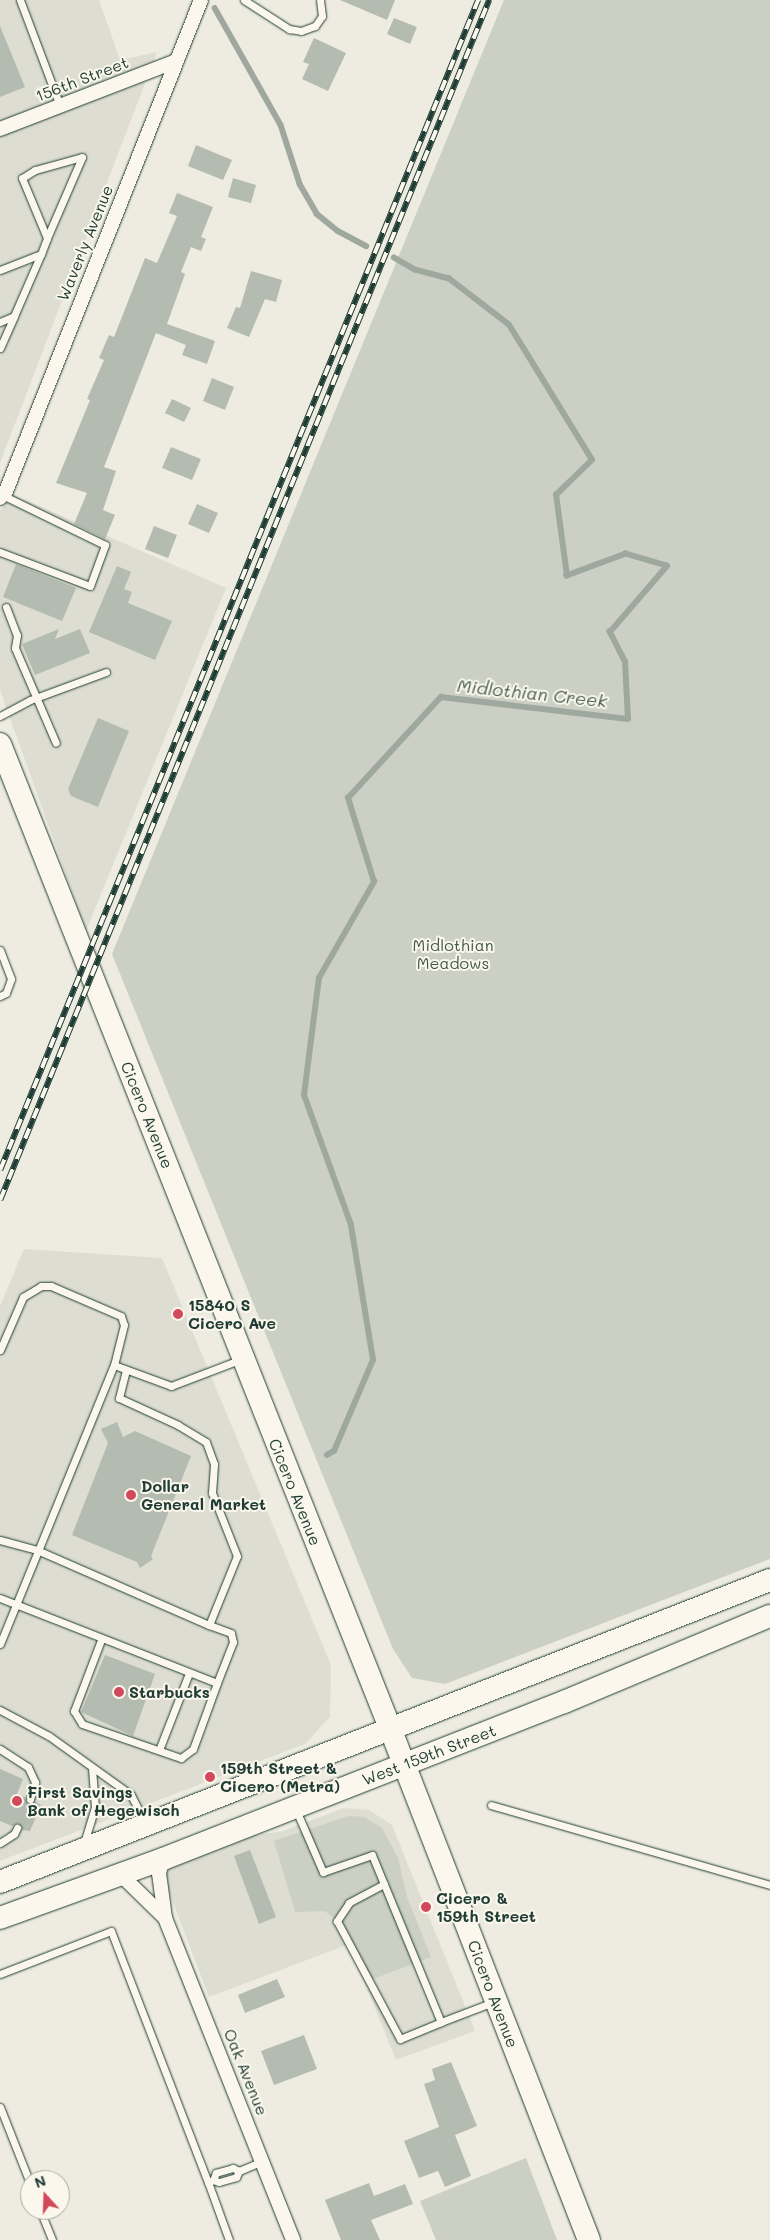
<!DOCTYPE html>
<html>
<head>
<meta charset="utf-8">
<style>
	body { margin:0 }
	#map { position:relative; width:770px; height:2240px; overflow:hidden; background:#eeece1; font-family:Mali,sans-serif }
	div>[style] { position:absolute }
	.built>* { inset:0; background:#ddddd2 }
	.green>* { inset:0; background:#cbcfc4 }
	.stream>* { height:5.5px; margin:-2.75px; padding:0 2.75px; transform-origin:2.75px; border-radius:2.75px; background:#9fa89f }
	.building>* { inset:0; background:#b4bbb0 }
	.roads { filter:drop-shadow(0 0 1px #1f3d34) drop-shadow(0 0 1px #1f3d34) }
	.lane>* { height:7px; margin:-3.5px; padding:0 3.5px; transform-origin:3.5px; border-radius:3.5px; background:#fbf7ec }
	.street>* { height:14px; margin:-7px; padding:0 7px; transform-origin:7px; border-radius:7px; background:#fbf7ec }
	.primary>* { height:22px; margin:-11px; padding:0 11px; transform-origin:11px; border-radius:11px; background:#fbf7ec }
	.rail>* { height:5.5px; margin-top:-2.75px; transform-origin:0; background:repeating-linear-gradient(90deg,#fbf7ec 0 11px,#1f3d34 0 22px); box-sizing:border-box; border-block:1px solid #1f3d34 }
	.dots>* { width:14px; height:14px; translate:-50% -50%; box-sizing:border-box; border:2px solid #fbf7ec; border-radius:50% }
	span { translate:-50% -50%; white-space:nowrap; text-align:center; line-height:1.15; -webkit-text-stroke:4px #fbf7ec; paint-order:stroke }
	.street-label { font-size:16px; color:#1f3d34 }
	.park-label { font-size:16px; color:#415a51 }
	.poi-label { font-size:16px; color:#1f3d34; font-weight:700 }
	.left { translate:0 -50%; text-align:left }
	.water-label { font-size:18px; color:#455d54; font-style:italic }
	.north { position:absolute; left:20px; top:2170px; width:50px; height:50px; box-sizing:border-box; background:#fbf7ec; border:1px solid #a3ada2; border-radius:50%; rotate:340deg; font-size:14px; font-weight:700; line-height:20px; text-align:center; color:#1f3d34 }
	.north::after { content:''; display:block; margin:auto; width:18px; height:22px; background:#d1495b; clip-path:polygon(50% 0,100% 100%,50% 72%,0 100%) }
</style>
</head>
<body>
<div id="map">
	<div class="built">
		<div style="clip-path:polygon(0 0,99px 0,120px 60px,157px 52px,0 463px)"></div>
		<div style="clip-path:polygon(14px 495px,226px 588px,86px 931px,0 690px,0 510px)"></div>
		<div style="clip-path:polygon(24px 1249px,162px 1258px,331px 1665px,330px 1717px,305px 1744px,0 1861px,0 1306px)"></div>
		<div style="clip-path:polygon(344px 1808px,369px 1810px,392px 1825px,475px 2031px,396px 2060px,349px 1944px,209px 1997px,161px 1871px,247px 1837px,283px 1831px)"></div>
	</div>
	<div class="green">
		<div style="clip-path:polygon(504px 0,770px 0,770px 1559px,445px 1684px,412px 1678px,393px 1649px,112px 954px)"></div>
		<div style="clip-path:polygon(348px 1816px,364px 1817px,382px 1828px,398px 1858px,407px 1897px,431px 1957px,365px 1982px,337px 1921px,325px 1911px,295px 1912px,274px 1841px)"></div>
		<div style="clip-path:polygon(526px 2158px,557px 2240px,436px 2240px,420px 2201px)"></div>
	</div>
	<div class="stream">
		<div style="left:215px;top:8px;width:134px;rotate:60.6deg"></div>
		<div style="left:281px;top:125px;width:62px;rotate:72.1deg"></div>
		<div style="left:300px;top:184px;width:34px;rotate:60deg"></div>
		<div style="left:317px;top:214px;width:27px;rotate:39deg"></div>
		<div style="left:338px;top:231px;width:32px;rotate:28deg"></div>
		<div style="left:327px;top:1455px;width:8px;rotate:-30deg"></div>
		<div style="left:334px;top:1451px;width:99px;rotate:-66.8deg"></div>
		<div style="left:373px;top:1360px;width:137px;rotate:-99.3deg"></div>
		<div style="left:351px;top:1225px;width:138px;rotate:-109.9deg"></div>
		<div style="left:304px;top:1095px;width:118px;rotate:-82.7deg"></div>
		<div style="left:319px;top:978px;width:111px;rotate:-60.2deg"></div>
		<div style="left:374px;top:882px;width:88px;rotate:-107.2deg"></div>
		<div style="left:348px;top:798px;width:137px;rotate:-47.4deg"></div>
		<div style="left:441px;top:697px;width:188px;rotate:6.7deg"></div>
		<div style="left:628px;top:719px;width:57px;rotate:-93deg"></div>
		<div style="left:625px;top:662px;width:34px;rotate:-117deg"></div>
		<div style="left:610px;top:632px;width:87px;rotate:-49.2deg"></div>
		<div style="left:667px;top:566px;width:43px;rotate:-163.7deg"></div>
		<div style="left:626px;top:554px;width:63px;rotate:159.6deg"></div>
		<div style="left:567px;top:576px;width:82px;rotate:-97.7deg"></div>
		<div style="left:556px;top:495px;width:50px;rotate:-44.2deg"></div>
		<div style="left:592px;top:460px;width:158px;rotate:-121.6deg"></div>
		<div style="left:509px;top:325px;width:76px;rotate:-142.5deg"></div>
		<div style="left:449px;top:279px;width:35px;rotate:-165deg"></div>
		<div style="left:415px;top:270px;width:24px;rotate:-150deg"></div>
	</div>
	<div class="building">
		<div style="clip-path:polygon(340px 0,395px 0,387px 20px)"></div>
		<div style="clip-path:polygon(394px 18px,417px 27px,410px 44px,387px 34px)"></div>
		<div style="clip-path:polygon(0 26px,25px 87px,0 97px)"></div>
		<div style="clip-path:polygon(314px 38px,346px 53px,328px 91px,302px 79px,309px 64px,303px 62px)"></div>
		<div style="clip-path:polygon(196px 145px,232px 160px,223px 180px,188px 166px)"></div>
		<div style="clip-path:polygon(233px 178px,256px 185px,251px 203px,228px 197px)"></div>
		<div style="clip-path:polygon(177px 193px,213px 207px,201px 237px,206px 239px,201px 251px,191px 247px,181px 272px,185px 274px,167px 324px,215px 341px,207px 364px,182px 355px,186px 345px,156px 333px,104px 467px,116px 471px,103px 510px,115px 515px,105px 539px,74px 524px,87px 493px,56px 483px,90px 400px,87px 399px,104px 360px,99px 358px,109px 335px,114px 337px,145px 258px,157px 263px,177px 216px,169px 213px)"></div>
		<div style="clip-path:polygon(251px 271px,282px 280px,276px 302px,265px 299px,249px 337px,227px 328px,236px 307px,240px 308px)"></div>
		<div style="clip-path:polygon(212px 378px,234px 387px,225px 410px,203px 401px)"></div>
		<div style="clip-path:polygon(172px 399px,191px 408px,184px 422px,165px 413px)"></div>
		<div style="clip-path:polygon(171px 447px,201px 459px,192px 480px,162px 468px)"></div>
		<div style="clip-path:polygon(197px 504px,218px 513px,209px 533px,188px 524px)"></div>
		<div style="clip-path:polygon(154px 526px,177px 535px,168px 558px,145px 549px)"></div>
		<div style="clip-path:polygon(16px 564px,76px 588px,62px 621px,3px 597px)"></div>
		<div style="clip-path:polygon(117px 566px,131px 572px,124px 589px,132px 592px,128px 603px,172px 621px,155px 660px,89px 632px)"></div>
		<div style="clip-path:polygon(59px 629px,55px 639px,80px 629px,90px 653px,35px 675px,22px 644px)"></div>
		<div style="clip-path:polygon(98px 718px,129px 731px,98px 807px,71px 796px,68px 789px)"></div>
		<div style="clip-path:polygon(117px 1422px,123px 1437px,135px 1431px,191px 1456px,151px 1556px,153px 1559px,140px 1568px,137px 1562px,72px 1535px,108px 1443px,101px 1429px)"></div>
		<div style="clip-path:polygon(105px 1655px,155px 1674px,133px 1736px,81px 1712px)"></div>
		<div style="clip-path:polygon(0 1769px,23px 1779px,17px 1794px,25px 1797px,28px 1804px,35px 1801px,41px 1805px,30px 1831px,22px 1830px,19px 1823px,12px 1826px,0 1821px)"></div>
		<div style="clip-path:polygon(250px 1850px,276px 1917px,259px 1924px,234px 1856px)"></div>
		<div style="clip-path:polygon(277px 1979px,285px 1997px,245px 2013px,238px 1995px)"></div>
		<div style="clip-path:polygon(304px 2035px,317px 2069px,274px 2085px,261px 2051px)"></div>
		<div style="clip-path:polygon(451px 2062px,477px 2126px,455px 2135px,471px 2176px,445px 2187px,438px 2171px,419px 2178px,404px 2141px,439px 2127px,424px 2084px,435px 2080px,432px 2069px)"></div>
		<div style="clip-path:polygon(369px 2183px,374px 2196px,405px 2184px,413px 2204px,371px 2220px,380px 2240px,341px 2240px,325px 2200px)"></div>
	</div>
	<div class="roads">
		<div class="lane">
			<div style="left:20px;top:0;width:113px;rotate:69.3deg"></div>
			<div style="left:244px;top:0;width:54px;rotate:32.8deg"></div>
			<div style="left:289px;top:29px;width:12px;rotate:9deg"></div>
			<div style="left:301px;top:31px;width:15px;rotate:-20deg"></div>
			<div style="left:315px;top:26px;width:12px;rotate:-55deg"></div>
			<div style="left:322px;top:16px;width:16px;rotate:-97deg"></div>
			<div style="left:0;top:270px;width:44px;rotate:-21.3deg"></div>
			<div style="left:0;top:322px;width:15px;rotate:-23deg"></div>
			<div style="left:0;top:348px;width:35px;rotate:-66deg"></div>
			<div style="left:14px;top:316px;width:68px;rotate:-66.5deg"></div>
			<div style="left:41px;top:254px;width:17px;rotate:-69deg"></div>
			<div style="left:47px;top:238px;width:88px;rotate:-66.6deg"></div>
			<div style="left:82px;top:157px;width:49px;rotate:164.5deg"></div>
			<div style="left:35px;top:170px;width:15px;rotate:148deg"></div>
			<div style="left:22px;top:178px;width:65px;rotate:67.4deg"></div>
			<div style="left:0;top:552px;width:96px;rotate:20.7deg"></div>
			<div style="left:90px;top:586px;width:44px;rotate:-69.9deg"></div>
			<div style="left:105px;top:545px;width:114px;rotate:-154.1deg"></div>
			<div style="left:6px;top:607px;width:30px;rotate:69deg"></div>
			<div style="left:17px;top:635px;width:13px;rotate:99deg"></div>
			<div style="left:15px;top:648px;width:103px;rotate:66.7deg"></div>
			<div style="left:0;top:716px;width:34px;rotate:-28deg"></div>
			<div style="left:30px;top:700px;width:81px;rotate:-20.2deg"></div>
			<div style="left:0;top:950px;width:31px;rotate:69deg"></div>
			<div style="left:11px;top:979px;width:15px;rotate:110deg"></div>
			<div style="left:6px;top:993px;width:7px;rotate:153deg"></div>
			<div style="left:0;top:1350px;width:58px;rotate:-66.5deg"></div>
			<div style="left:23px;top:1297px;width:21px;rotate:-31deg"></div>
			<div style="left:41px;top:1286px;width:10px"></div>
			<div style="left:51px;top:1286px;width:76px;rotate:23.2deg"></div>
			<div style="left:121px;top:1316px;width:9px;rotate:72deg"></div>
			<div style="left:124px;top:1325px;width:41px;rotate:104deg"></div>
			<div style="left:0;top:1540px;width:38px;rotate:15deg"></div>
			<div style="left:37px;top:1550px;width:188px;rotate:23.6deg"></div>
			<div style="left:209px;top:1625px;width:74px;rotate:-67.9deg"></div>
			<div style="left:237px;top:1556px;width:68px;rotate:-111.6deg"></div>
			<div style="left:212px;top:1493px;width:29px;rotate:-86deg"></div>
			<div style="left:214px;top:1464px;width:23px;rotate:-110deg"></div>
			<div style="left:206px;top:1442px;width:33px;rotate:-149deg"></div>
			<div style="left:178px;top:1425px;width:65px;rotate:-155.4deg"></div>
			<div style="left:119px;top:1398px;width:29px;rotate:-76deg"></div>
			<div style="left:0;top:1598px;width:233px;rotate:21.4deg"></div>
			<div style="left:217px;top:1683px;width:44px;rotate:-68.7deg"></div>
			<div style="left:233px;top:1642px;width:9px;rotate:-103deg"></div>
			<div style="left:231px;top:1633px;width:23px;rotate:-160deg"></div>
			<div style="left:101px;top:1640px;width:76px;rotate:110.8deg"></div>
			<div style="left:74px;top:1711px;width:15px;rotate:58deg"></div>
			<div style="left:82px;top:1724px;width:105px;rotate:19deg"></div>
			<div style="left:181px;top:1758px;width:15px;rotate:-37deg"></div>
			<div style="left:193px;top:1749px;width:70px;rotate:-70deg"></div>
			<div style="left:0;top:1644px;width:301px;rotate:-67.8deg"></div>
			<div style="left:114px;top:1365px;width:61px;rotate:20.2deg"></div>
			<div style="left:171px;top:1386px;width:76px;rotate:-20.8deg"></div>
			<div style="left:0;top:1710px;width:55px;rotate:28deg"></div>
			<div style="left:49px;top:1736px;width:101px;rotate:35.7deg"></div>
			<div style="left:131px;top:1795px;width:30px;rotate:63deg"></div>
			<div style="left:0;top:1749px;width:33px;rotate:33deg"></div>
			<div style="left:28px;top:1767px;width:17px;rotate:65deg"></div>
			<div style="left:35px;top:1782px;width:18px;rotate:106deg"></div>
			<div style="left:159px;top:1750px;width:83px;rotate:-68.7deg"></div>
			<div style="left:491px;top:1805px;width:290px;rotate:16deg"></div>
			<div style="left:296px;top:1810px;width:68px;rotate:66.5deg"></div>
			<div style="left:323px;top:1872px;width:52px;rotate:-19.1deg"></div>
			<div style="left:372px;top:1855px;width:181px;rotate:67.6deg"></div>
			<div style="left:441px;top:2022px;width:56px;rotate:-21deg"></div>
			<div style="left:0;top:1843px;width:17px;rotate:-33deg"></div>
			<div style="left:14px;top:1834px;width:7px;rotate:-63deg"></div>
			<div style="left:84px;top:1843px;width:37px;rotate:-73deg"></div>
			<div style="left:95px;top:1808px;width:40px;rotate:-94.3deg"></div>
			<div style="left:384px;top:1884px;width:40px;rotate:152deg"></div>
			<div style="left:349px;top:1903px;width:22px;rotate:124deg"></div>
			<div style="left:337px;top:1921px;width:134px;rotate:61.9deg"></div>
			<div style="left:400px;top:2039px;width:44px;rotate:-22.5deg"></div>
			<div style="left:0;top:1974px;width:119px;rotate:-21.2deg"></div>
			<div style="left:111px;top:1931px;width:269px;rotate:68.9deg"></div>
			<div style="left:208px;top:2182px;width:5px;rotate:-22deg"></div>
			<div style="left:0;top:2107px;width:82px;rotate:68.5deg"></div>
			<div style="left:239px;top:2171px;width:7px;rotate:-153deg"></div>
			<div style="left:233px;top:2168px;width:18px;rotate:164deg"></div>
			<div style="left:216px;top:2173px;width:8px;rotate:113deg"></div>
			<div style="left:213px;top:2180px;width:6px;rotate:18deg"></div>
			<div style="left:219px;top:2182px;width:18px;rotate:-16deg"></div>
			<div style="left:236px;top:2177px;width:7px;rotate:-63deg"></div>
			<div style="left:239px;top:2171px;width:25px;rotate:-23deg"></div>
			<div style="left:208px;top:2182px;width:62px;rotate:70.1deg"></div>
			<div style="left:40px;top:2210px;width:32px;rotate:68deg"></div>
		</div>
		<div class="street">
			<div style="left:0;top:129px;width:189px;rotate:-21.1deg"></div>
			<div style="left:0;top:498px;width:9px;rotate:-49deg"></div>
			<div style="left:6px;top:491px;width:528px;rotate:-68.34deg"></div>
			<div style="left:163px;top:1859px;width:15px;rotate:106deg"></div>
			<div style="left:159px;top:1873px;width:45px;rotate:82.4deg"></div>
			<div style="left:165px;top:1918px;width:347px;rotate:68.3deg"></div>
			<div style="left:121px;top:1875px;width:62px;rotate:44.3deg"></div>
		</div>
		<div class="primary">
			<div style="left:0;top:744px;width:1058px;rotate:68.38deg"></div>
			<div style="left:390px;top:1728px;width:549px;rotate:68.76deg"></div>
			<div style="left:0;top:1882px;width:827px;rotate:-21.42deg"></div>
			<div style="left:0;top:1918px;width:173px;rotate:-19.9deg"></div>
			<div style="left:163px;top:1859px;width:431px;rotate:-21.4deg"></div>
			<div style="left:564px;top:1702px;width:223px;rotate:-22.7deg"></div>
		</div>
	</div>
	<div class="rail">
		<div style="left:0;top:1170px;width:1264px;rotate:-67.78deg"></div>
		<div style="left:0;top:1200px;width:1296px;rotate:-67.83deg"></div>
	</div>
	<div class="dots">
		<div style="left:178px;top:1314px;background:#d1495b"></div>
		<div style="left:131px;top:1495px;background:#d1495b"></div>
		<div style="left:119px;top:1692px;background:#d1495b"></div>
		<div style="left:210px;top:1777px;background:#d1495b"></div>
		<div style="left:17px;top:1801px;background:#d1495b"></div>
		<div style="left:426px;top:1907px;background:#d1495b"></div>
	</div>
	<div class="street-label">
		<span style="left:82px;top:79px;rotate:-21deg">156th Street</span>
		<span style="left:85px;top:243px;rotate:-68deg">Waverly Avenue</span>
		<span style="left:147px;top:1115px;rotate:68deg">Cicero Avenue</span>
		<span style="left:295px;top:1492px;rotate:68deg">Cicero Avenue</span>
		<span style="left:429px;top:1755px;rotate:-21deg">West 159th Street</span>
		<span style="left:493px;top:1994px;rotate:69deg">Cicero Avenue</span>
		<span style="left:246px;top:2072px;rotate:68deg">Oak Avenue</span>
	</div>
	<div class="park-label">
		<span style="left:453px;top:954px">Midlothian<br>Meadows</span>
	</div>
	<div class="poi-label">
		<span class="left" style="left:188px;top:1314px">15840 S<br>Cicero Ave</span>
		<span class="left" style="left:141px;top:1495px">Dollar<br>General Market</span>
		<span class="left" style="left:129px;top:1692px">Starbucks</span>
		<span class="left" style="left:220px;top:1777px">159th Street &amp;<br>Cicero (Metra)</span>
		<span class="left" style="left:27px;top:1801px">First Savings<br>Bank of Hegewisch</span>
		<span class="left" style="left:436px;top:1907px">Cicero &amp;<br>159th Street</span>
	</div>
	<div class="water-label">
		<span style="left:532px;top:693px;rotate:6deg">Midlothian Creek</span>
	</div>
	<div class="north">N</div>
</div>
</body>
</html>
